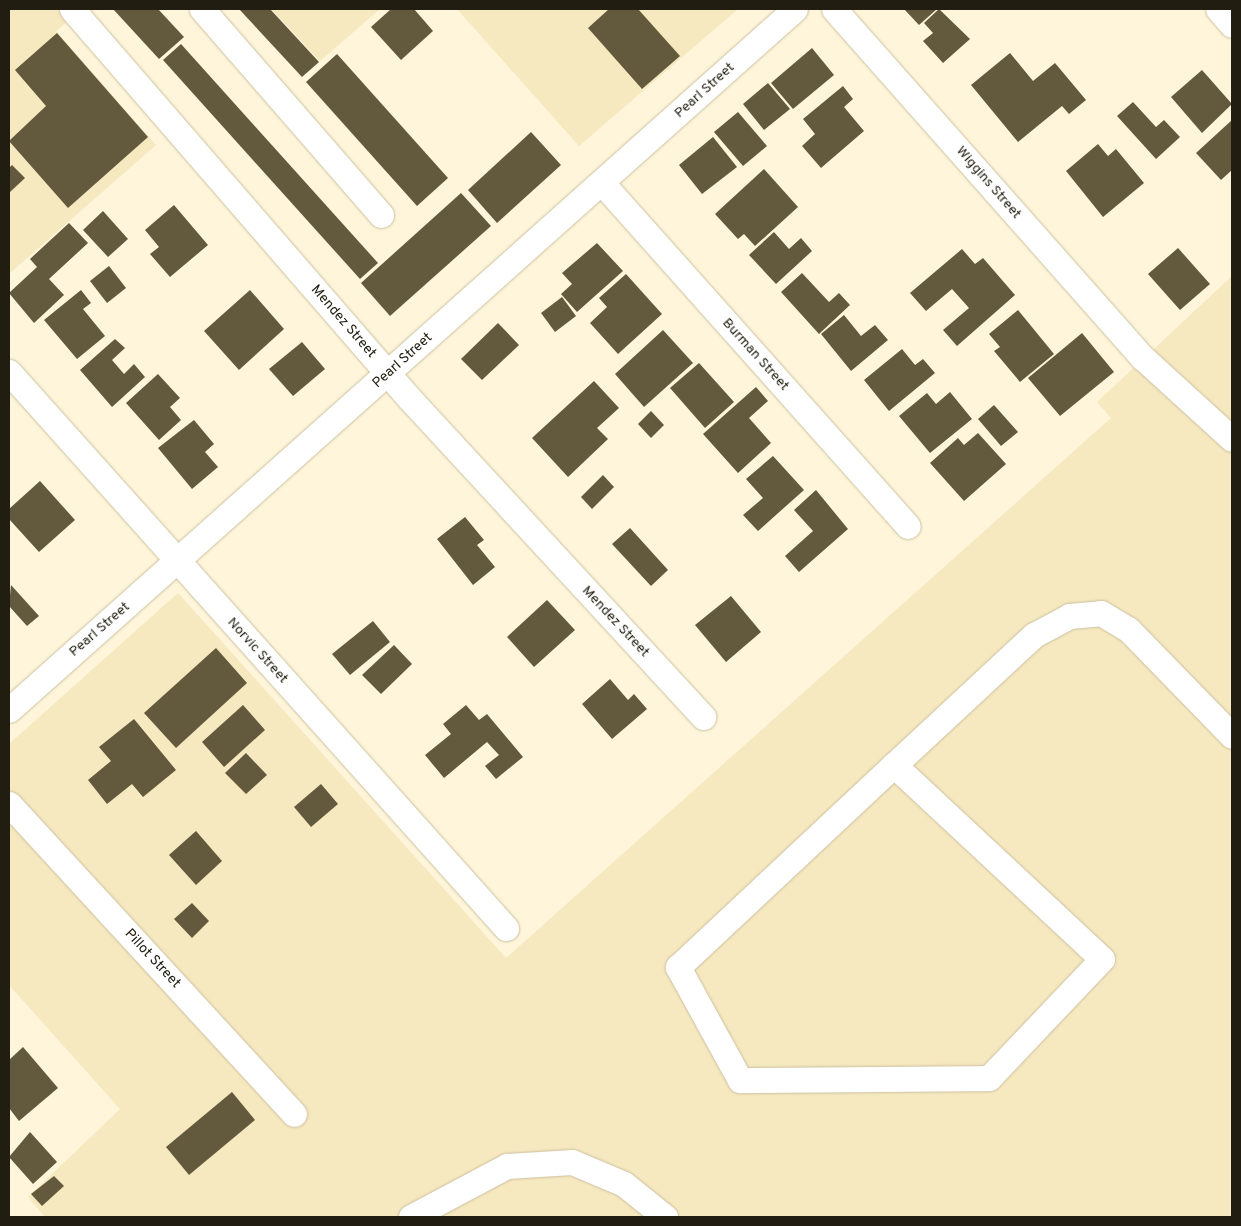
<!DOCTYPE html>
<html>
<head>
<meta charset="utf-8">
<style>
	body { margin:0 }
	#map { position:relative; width:1241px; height:1226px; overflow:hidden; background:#fef5da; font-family:Overpass,sans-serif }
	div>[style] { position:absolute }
	.built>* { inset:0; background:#f6e8bf }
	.building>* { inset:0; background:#63593c }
	.roads { filter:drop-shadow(0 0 1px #cbc0a0) drop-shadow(0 0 1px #cbc0a0) }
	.minor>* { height:25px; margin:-12.5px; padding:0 12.5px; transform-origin:12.5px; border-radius:12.5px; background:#fff }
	span { translate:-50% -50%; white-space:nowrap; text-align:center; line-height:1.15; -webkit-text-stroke:5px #fff; paint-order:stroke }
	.street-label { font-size:14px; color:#211d11 }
	.frame { position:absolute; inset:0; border:10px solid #211d11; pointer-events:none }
</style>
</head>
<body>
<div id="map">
	<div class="built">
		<div style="clip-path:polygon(9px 9px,82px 9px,56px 31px,156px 145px,9px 274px)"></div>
		<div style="clip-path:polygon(271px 9px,380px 9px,320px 61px)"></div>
		<div style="clip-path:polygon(457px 9px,738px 9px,579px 146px)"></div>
		<div style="clip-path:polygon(1232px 276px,1232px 1217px,45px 1217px,28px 1197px,120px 1109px,9px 985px,9px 744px,178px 593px,506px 958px,1111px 418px,1097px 402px)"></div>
	</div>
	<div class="building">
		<div style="clip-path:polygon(113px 9px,158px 9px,184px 37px,159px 59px)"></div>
		<div style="clip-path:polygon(239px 9px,270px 9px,319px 62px,302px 77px)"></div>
		<div style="clip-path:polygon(391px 9px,414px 9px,433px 31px,401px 60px,371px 27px)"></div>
		<div style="clip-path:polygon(609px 9px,638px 9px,680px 56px,642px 89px,588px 28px)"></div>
		<div style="clip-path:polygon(904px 9px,937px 9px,919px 25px)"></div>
		<div style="clip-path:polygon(939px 9px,970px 39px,943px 63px,923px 41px,933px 33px,924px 23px)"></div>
		<div style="clip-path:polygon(57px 33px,148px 137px,68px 208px,9px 141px,46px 106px,15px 70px)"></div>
		<div style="clip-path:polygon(181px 44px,378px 263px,360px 279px,163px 60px)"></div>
		<div style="clip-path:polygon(812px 48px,834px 75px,793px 109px,771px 83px)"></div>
		<div style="clip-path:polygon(1010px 53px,1033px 81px,1055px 63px,1086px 100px,1069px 114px,1062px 106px,1018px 142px,971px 85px)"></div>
		<div style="clip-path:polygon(337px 54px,448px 178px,417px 206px,306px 82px)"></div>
		<div style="clip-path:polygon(1202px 70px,1232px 104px,1202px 133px,1171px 97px)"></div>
		<div style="clip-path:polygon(768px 83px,790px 109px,764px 130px,743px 104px)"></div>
		<div style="clip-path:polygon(843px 86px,853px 99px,844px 107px,864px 131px,821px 168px,802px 146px,815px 134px,803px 119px)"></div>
		<div style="clip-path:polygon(1133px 102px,1156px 127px,1164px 120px,1180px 137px,1156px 159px,1117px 116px)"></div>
		<div style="clip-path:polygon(738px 112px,767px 146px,743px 166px,714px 132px)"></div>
		<div style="clip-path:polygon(1232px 120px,1232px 170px,1221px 180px,1196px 153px)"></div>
		<div style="clip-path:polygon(531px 132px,561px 165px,497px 223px,468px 190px)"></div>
		<div style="clip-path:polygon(713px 137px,737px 167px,702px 194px,679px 165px)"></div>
		<div style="clip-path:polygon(1098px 144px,1108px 156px,1116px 149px,1144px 183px,1103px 217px,1066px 171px)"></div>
		<div style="clip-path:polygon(12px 165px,25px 178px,9px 193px,9px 168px)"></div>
		<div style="clip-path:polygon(764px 169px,798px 207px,755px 246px,744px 234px,738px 239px,715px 214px)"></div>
		<div style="clip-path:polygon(461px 193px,491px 226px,390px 316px,361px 283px)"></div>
		<div style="clip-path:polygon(174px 205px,208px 245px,170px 277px,150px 254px,159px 247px,145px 230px)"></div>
		<div style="clip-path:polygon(103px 211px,128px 239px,108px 257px,83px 230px)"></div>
		<div style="clip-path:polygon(69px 223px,88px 243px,49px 279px,64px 295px,34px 323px,9px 293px,37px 267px,30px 259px)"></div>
		<div style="clip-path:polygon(774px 232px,789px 249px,801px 238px,812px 251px,776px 284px,749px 255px)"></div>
		<div style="clip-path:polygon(597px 243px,623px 271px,577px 312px,561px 294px,572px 284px,562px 273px)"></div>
		<div style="clip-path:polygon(1178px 248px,1210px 284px,1180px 310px,1148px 274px)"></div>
		<div style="clip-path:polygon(962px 249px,975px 264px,983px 258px,1015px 295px,957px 346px,943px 330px,969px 308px,952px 289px,926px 311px,910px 293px)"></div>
		<div style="clip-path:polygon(109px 266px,126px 288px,107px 303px,90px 281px)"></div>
		<div style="clip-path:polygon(802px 273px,829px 302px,839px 293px,850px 305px,819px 334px,781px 292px)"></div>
		<div style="clip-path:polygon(626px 274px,662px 314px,618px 354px,590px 323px,607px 307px,599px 298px)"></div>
		<div style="clip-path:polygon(81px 290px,91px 303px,83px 309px,105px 336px,77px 359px,44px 320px)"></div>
		<div style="clip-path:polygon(250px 290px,284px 329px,239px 370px,204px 331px)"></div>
		<div style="clip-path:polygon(562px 297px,576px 316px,555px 332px,541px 313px)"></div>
		<div style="clip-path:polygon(1018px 310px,1054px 354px,1020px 382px,994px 351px,1000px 347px,989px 334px)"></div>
		<div style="clip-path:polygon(844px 315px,861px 336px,875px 325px,888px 340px,851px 371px,821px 334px)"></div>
		<div style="clip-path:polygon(498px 323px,519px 345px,482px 380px,461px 359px)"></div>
		<div style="clip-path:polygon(663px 330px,693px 363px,644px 407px,615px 374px)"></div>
		<div style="clip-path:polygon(1082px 333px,1114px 372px,1060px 416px,1028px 378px)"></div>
		<div style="clip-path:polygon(115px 339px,125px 348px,112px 360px,124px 374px,134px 364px,145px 377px,112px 407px,80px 370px)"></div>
		<div style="clip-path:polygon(302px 342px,325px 369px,293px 396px,269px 369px)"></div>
		<div style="clip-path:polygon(902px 349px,915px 365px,923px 359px,935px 373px,889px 411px,864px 380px)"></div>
		<div style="clip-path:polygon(699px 363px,734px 402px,705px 428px,670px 388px)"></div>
		<div style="clip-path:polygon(158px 374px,180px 398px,170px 407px,181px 420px,159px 440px,126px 403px)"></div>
		<div style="clip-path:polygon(594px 381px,619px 408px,597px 428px,608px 439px,568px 477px,532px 438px)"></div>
		<div style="clip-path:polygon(756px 387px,768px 401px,749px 418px,771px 443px,738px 473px,703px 434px)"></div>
		<div style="clip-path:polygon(950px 392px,972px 419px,930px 453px,899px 416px,927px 393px,936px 404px)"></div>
		<div style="clip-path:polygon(994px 405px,1018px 432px,1001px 446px,978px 419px)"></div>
		<div style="clip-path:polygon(651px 411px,664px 425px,651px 438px,638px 424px)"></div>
		<div style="clip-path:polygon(194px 420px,214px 444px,205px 452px,218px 467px,192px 489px,158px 448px)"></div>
		<div style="clip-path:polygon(978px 433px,1006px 464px,964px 501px,930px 463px,958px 438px,964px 445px)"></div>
		<div style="clip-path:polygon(773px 456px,804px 490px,758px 531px,743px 515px,763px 498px,746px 479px)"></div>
		<div style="clip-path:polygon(603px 475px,614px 487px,592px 509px,581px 497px)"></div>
		<div style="clip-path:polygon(40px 481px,75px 520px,39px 552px,9px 519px,9px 509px)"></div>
		<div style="clip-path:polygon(816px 490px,848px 529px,799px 572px,785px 556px,813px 531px,794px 510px)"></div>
		<div style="clip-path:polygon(465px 517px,484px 540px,477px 545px,495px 567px,473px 585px,437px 539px)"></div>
		<div style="clip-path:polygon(630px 528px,668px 570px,651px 586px,612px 544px)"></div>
		<div style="clip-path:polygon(11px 585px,39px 616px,27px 626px,9px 606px)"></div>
		<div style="clip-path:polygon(731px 596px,761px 632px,726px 662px,695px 625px)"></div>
		<div style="clip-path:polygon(547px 600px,575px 630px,534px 667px,507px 637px)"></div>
		<div style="clip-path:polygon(373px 621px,390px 642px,350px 675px,332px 654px)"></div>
		<div style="clip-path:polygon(394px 645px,412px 664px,381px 694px,362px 675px)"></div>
		<div style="clip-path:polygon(216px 648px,247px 683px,176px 748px,144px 713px)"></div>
		<div style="clip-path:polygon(610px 679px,628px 700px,634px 694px,647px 709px,612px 739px,582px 704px)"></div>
		<div style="clip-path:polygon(243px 705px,265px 730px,224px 767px,202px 742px)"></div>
		<div style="clip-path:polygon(466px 705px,479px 720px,487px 714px,523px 757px,496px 779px,485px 766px,499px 755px,487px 742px,444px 778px,425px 755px,451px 734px,443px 724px)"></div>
		<div style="clip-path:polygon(134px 719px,176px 770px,143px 797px,132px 784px,107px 804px,88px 780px,111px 761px,99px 747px)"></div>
		<div style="clip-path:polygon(246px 753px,267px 775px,246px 794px,225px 773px)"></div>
		<div style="clip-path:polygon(321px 784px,338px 804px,311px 827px,294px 807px)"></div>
		<div style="clip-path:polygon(196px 831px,222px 861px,196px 885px,169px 855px)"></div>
		<div style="clip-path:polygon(192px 903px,209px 921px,192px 938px,174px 919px)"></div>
		<div style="clip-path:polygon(23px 1047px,58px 1088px,19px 1121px,9px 1108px,9px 1060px)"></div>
		<div style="clip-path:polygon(232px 1092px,255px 1120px,189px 1175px,166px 1147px)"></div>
		<div style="clip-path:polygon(30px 1132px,57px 1162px,33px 1184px,9px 1157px)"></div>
		<div style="clip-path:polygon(54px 1176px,64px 1186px,42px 1206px,31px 1194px)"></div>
	</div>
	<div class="roads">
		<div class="minor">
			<div style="left:72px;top:9px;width:515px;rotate:49.1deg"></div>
			<div style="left:409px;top:398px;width:434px;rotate:47.3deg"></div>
			<div style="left:202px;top:9px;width:273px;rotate:49deg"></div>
			<div style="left:834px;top:9px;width:466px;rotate:48.5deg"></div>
			<div style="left:1143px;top:358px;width:120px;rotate:42.3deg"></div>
			<div style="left:1218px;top:9px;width:21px;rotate:49deg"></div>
			<div style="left:603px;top:184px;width:458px;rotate:48.3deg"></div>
			<div style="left:9px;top:372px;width:746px;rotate:48.21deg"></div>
			<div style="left:9px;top:710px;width:1053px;rotate:-41.73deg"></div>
			<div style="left:894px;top:765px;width:284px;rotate:43deg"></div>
			<div style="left:1102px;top:959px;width:164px;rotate:133.5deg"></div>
			<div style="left:989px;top:1078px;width:249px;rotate:179.5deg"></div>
			<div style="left:740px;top:1080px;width:129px;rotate:-118.8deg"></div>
			<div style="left:678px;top:967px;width:296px;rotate:-43.1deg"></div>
			<div style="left:894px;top:765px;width:191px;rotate:-42.9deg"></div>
			<div style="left:1034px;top:635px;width:40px;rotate:-28deg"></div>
			<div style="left:1069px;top:616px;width:32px;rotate:-5deg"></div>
			<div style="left:1101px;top:613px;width:31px;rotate:31deg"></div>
			<div style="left:1128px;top:629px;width:149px;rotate:45.8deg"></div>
			<div style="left:9px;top:804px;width:421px;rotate:47.4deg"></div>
			<div style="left:411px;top:1217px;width:109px;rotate:-28deg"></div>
			<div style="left:507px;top:1166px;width:65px;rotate:-3.5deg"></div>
			<div style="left:572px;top:1162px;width:56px;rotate:22.9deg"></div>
			<div style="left:624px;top:1184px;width:53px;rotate:38.8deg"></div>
		</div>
	</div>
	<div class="street-label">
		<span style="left:705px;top:91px;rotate:-42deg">Pearl Street</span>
		<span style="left:988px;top:183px;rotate:49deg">Wiggins Street</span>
		<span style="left:343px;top:322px;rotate:49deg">Mendez Street</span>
		<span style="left:755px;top:355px;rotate:48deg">Burman Street</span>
		<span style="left:403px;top:361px;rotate:-42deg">Pearl Street</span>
		<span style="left:615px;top:622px;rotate:47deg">Mendez Street</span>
		<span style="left:100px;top:630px;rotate:-41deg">Pearl Street</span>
		<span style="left:257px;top:651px;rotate:48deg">Norvic Street</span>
		<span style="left:152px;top:959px;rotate:47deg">Pillot Street</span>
	</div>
	<div class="frame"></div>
</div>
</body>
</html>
